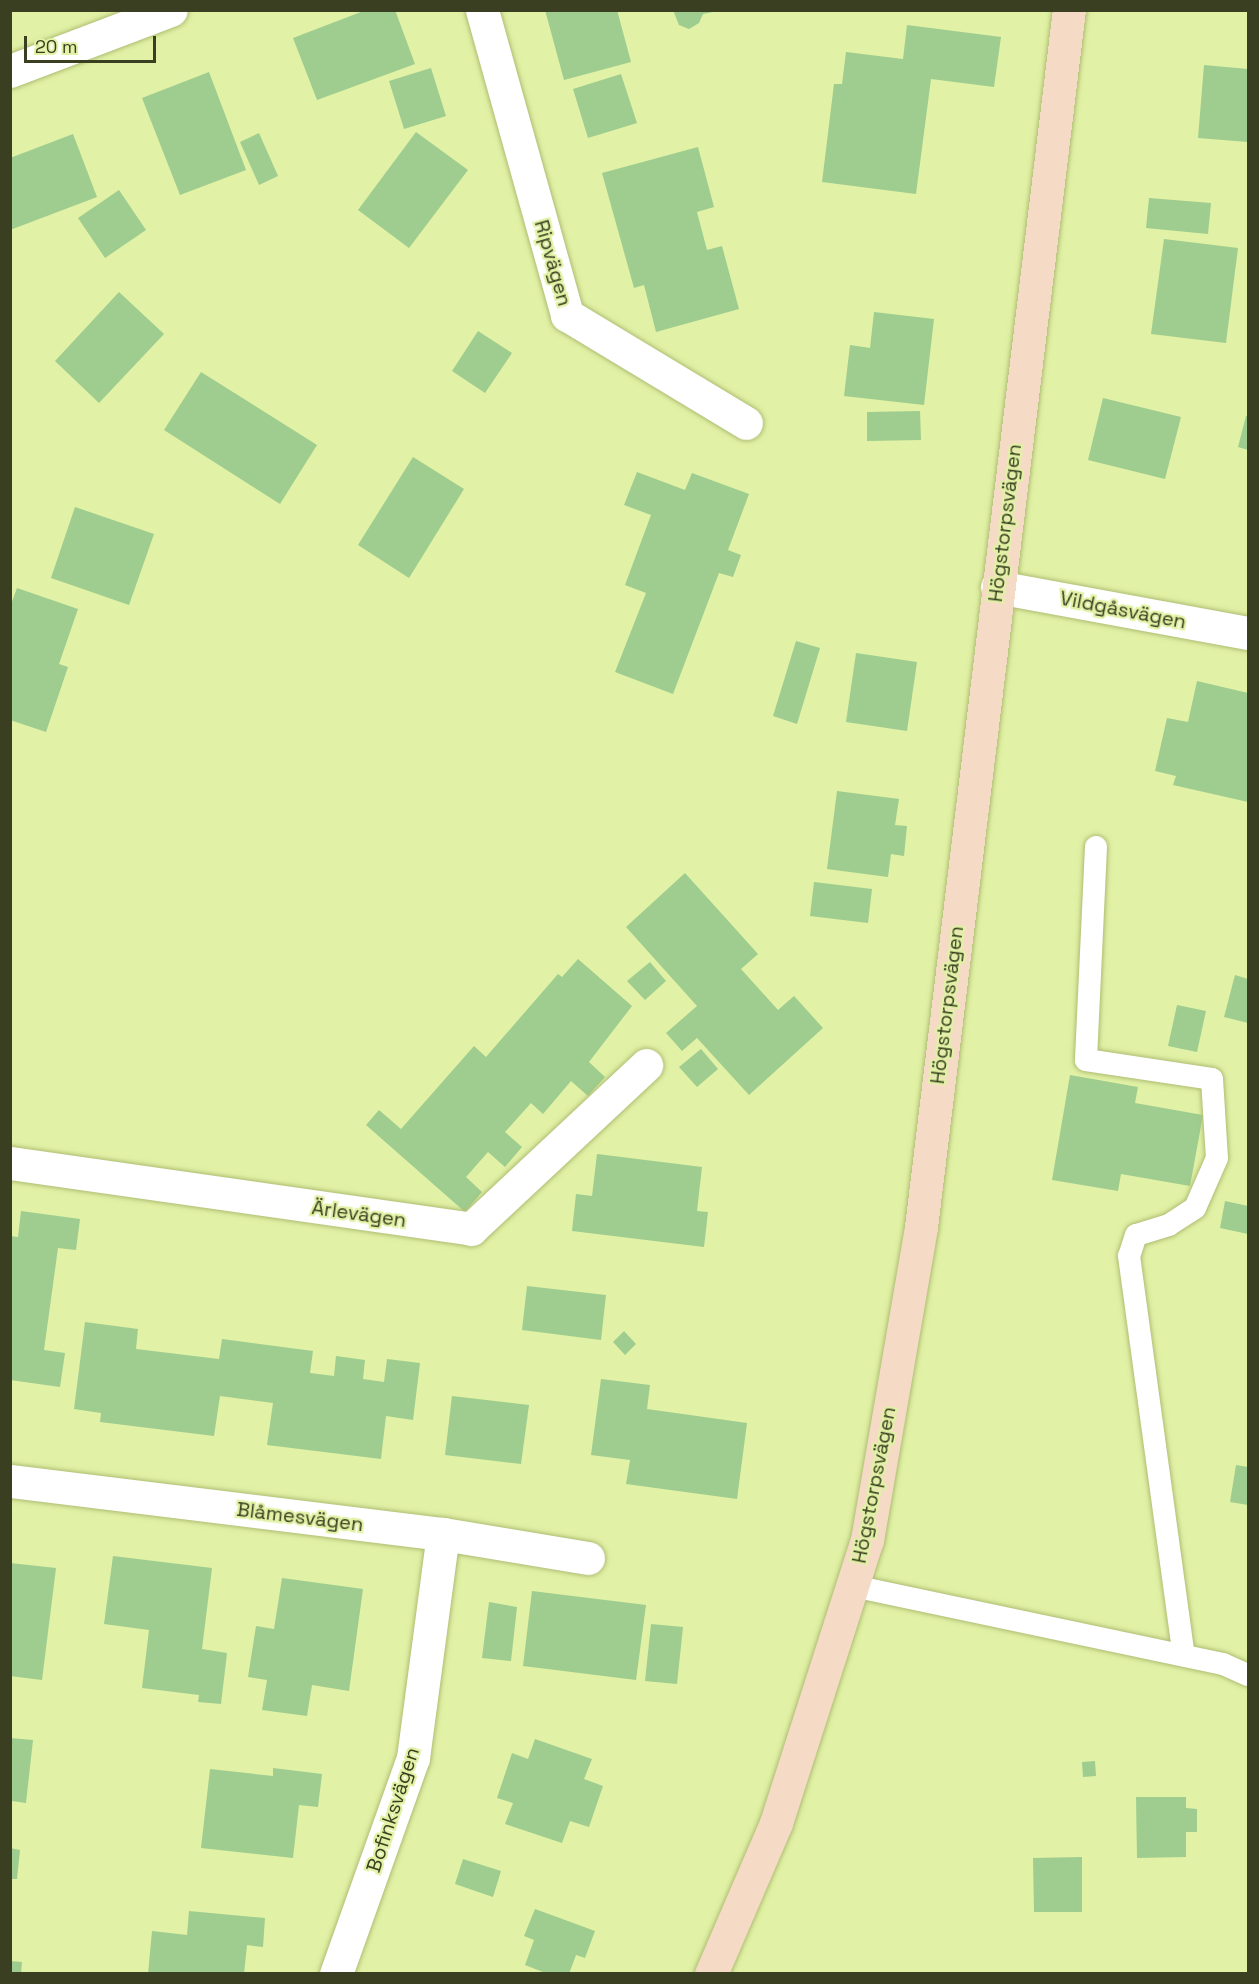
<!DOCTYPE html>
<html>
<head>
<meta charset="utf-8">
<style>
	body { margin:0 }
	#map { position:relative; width:1259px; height:1984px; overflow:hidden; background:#e1f1a5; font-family:"Space Grotesk",sans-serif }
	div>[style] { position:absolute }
	.building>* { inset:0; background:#9ecd8f }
	.roads { filter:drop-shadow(0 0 2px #aebd74) drop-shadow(0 0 2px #aebd74) }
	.lane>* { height:22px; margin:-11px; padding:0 11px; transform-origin:11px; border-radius:11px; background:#fff }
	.street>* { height:33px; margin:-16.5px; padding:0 16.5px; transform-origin:16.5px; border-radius:16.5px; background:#fff }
	.secondary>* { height:33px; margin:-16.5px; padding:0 16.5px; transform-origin:16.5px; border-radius:16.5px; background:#f5dbc5 }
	span { translate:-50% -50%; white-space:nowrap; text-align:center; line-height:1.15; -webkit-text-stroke:4.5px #e1f1a5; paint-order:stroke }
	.street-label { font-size:20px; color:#393f20 }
	.frame { position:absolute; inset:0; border:12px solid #393f20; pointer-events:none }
	.scale { position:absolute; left:24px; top:36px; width:132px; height:27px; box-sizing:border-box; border:3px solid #393f20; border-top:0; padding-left:8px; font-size:18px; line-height:21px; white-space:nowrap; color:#393f20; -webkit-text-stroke:4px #e1f1a5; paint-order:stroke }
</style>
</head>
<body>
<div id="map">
	<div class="building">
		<div style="clip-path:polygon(366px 10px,395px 10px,415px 64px,317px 100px,293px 38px)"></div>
		<div style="clip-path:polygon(545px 10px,617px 10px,631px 62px,564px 80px)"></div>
		<div style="clip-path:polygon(673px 10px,713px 10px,713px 12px,703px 14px,699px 23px,689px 29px,679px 25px)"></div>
		<div style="clip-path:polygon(907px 25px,1001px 37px,994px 87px,931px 79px,916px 194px,822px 182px,834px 84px,842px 84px,846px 52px,903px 59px)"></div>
		<div style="clip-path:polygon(1204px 65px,1248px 69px,1248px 142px,1198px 138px)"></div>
		<div style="clip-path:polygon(431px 68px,446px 116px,404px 129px,389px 81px)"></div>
		<div style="clip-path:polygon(209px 72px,246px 170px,180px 195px,142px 98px)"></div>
		<div style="clip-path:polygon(621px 74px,637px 123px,588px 138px,573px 89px)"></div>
		<div style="clip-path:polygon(416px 132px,468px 170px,409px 248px,358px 210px)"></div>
		<div style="clip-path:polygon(259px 133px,278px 176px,259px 185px,240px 142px)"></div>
		<div style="clip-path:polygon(73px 134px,97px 197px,10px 230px,10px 158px)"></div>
		<div style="clip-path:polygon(698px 147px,714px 207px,697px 212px,707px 250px,722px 246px,739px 309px,656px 332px,644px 285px,634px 288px,602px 173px)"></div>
		<div style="clip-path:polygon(119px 190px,146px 230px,105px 258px,78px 218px)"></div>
		<div style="clip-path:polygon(1149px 198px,1211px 203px,1208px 234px,1146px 228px)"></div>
		<div style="clip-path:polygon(1164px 239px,1238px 248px,1226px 343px,1151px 334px)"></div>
		<div style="clip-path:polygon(119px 292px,164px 334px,99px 403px,55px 361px)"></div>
		<div style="clip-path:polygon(874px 312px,934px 319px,924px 405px,844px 396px,850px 345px,870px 348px)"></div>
		<div style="clip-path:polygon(478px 331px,512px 353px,485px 393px,452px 371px)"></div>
		<div style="clip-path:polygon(201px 372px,317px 445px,280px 504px,164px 430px)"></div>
		<div style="clip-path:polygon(1103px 398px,1181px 417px,1165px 479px,1088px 460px)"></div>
		<div style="clip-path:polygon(920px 411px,921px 440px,867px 441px,867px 412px)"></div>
		<div style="clip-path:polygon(1246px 416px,1248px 416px,1248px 450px,1238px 447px)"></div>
		<div style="clip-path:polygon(413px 457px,464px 489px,409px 578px,358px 545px)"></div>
		<div style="clip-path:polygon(637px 472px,685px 490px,692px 473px,749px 494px,728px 550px,741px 555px,733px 577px,719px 573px,673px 694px,615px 672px,646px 593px,625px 585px,651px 515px,624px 505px)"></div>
		<div style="clip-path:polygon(75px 507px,154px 534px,129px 605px,51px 578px)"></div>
		<div style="clip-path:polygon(17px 588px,78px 609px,59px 664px,68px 667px,46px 732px,10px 720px,10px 607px)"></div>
		<div style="clip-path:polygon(796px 641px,820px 648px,797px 724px,773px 716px)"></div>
		<div style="clip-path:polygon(856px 653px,917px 662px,907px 731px,846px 722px)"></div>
		<div style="clip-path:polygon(1197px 681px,1248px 693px,1248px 802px,1173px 785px,1176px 776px,1155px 771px,1167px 718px,1188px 722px)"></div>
		<div style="clip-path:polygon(837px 791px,899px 799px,895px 825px,907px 826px,904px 856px,891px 854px,888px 877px,827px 869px)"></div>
		<div style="clip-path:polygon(685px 873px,758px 954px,741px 969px,778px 1010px,794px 996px,823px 1028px,749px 1095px,697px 1038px,682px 1051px,666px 1033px,697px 1006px,626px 927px)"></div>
		<div style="clip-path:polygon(814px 882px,872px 889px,868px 923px,810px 916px)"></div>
		<div style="clip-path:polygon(578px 959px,632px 1006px,589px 1062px,605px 1077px,588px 1096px,571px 1081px,543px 1114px,531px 1103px,505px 1132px,522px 1147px,505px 1167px,488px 1152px,466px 1177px,482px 1192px,465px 1212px,366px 1125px,379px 1110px,401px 1129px,474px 1046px,486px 1057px,558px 974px,562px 977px)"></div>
		<div style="clip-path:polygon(650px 962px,666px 981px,645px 1000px,627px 981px)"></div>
		<div style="clip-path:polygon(1235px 975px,1248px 979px,1248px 1023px,1224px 1017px)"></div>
		<div style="clip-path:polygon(1177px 1005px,1206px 1011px,1197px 1052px,1168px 1046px)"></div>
		<div style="clip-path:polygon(701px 1049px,718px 1069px,697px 1087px,679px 1067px)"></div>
		<div style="clip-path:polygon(1070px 1075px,1138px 1087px,1135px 1103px,1203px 1115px,1190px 1186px,1121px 1174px,1118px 1191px,1052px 1180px)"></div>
		<div style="clip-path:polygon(597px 1154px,702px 1167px,697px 1211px,708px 1212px,704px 1247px,572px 1231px,576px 1194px,592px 1196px)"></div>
		<div style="clip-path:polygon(1225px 1201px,1248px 1206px,1248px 1234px,1220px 1228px)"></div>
		<div style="clip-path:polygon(21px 1211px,80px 1219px,76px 1250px,58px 1248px,44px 1350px,65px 1353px,60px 1387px,10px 1380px,10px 1236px,18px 1237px)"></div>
		<div style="clip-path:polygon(527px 1286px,606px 1295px,601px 1340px,522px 1330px)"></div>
		<div style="clip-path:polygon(85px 1322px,138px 1329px,136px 1349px,219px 1359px,222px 1339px,313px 1351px,310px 1373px,334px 1376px,336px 1356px,365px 1360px,363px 1379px,384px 1382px,387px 1359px,420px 1363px,413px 1420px,386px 1416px,381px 1459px,267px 1445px,273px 1403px,220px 1396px,214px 1436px,100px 1422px,101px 1413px,74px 1409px)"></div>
		<div style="clip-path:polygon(624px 1331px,636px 1344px,625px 1355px,613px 1342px)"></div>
		<div style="clip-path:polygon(601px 1379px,650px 1385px,647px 1409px,747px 1423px,737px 1499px,626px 1484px,630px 1460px,591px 1455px)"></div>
		<div style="clip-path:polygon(452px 1396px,529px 1405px,521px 1464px,445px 1455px)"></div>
		<div style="clip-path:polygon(1236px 1465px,1248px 1467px,1248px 1505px,1230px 1502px)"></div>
		<div style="clip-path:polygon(113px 1556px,212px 1568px,202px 1649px,227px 1653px,221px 1704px,198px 1702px,199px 1695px,142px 1688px,149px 1630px,104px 1624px)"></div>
		<div style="clip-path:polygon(10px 1563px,56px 1568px,42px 1680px,10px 1676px)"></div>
		<div style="clip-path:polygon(282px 1578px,363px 1589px,349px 1691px,312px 1685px,307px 1716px,262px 1710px,267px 1680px,248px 1677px,256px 1626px,274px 1629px)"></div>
		<div style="clip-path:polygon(532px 1591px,646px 1605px,636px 1680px,523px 1666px)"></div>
		<div style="clip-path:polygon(489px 1602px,517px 1607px,511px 1661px,482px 1658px)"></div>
		<div style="clip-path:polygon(651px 1624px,683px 1627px,677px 1684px,645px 1681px)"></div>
		<div style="clip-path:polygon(10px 1738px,33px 1740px,26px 1803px,12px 1801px,12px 1805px)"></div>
		<div style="clip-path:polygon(535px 1739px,592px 1759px,584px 1779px,603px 1786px,589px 1827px,570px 1821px,562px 1843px,505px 1824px,513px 1803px,497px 1798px,512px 1753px,528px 1759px)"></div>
		<div style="clip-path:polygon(1095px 1761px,1096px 1776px,1083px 1777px,1082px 1762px)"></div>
		<div style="clip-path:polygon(273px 1768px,322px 1774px,318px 1807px,299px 1805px,293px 1858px,201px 1848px,210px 1769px,273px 1776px)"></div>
		<div style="clip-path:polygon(1136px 1797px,1186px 1797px,1186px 1808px,1197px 1809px,1197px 1832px,1186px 1832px,1186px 1857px,1137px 1858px)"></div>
		<div style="clip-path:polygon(10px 1848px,20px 1850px,17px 1879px,10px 1879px)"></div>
		<div style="clip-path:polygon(1082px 1857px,1082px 1912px,1034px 1912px,1033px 1858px)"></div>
		<div style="clip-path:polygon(463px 1859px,501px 1871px,493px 1897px,455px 1884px)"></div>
		<div style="clip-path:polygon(535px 1909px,595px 1931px,585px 1958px,576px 1955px,569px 1974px,548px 1974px,525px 1965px,534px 1940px,524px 1936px)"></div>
		<div style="clip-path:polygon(189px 1911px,265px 1918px,263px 1947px,247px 1945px,244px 1974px,148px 1974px,152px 1931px,187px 1935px)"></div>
		<div style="clip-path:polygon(10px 1961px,22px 1962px,21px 1974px,10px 1974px)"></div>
	</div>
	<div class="roads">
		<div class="lane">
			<div style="left:1096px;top:847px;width:213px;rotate:92.7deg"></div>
			<div style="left:1086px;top:1060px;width:127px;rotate:8.6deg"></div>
			<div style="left:1212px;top:1079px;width:79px;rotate:86.4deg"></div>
			<div style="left:1217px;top:1158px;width:55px;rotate:113.7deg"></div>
			<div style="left:1195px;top:1208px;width:31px;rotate:147deg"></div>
			<div style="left:1169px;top:1225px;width:34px;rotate:163deg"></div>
			<div style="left:1136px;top:1235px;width:22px;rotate:108deg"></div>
			<div style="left:1129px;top:1256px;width:403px;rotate:82.2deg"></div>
			<div style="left:853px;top:1586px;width:378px;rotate:11.9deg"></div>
			<div style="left:1223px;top:1664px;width:27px;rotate:24deg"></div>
		</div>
		<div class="street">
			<div style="left:482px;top:10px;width:317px;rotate:74.4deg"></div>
			<div style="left:567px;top:315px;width:209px;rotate:31.1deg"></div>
			<div style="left:10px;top:71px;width:172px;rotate:-20.8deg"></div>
			<div style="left:997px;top:587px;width:255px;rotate:10.4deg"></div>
			<div style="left:10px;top:1163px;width:466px;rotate:8.1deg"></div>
			<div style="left:471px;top:1229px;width:240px;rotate:-43.1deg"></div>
			<div style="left:10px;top:1481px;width:436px;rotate:7deg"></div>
			<div style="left:443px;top:1534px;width:147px;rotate:9.4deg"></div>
			<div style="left:336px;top:1974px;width:229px;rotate:-70.4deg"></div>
			<div style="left:413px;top:1758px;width:226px;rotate:-82.4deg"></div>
		</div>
		<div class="secondary">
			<div style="left:711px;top:1974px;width:164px;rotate:-66.7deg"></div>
			<div style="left:776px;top:1823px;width:297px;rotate:-72.2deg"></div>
			<div style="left:867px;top:1540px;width:318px;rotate:-80.2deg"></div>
			<div style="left:921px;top:1227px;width:1226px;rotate:-83.07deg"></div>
		</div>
	</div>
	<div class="street-label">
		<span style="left:553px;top:263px;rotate:74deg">Ripvägen</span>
		<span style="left:1005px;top:523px;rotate:-83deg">Högstorpsvägen</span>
		<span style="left:1123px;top:610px;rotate:11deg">Vildgåsvägen</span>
		<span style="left:947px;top:1005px;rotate:-83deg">Högstorpsvägen</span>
		<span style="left:359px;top:1214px;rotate:8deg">Ärlevägen</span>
		<span style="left:874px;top:1485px;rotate:-79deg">Högstorpsvägen</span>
		<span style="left:300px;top:1517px;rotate:7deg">Blåmesvägen</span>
		<span style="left:393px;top:1810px;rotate:-72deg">Bofinksvägen</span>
	</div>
	<div class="frame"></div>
	<div class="scale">20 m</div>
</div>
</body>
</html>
